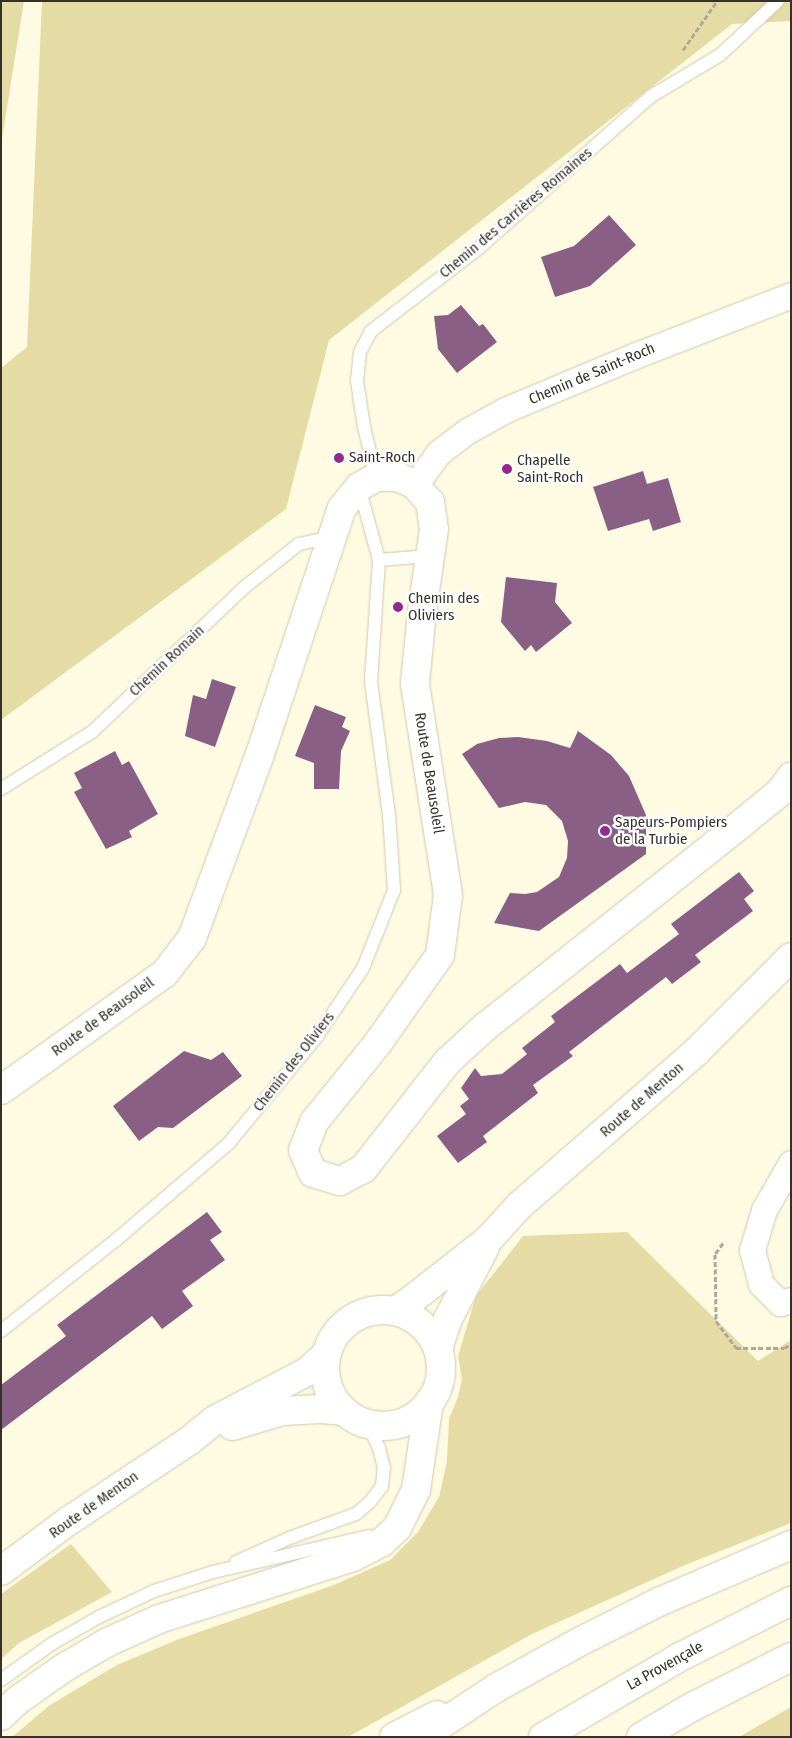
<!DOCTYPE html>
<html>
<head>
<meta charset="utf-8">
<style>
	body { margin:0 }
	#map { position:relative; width:792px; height:1738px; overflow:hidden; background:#fffae2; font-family:"Fira Sans Condensed",sans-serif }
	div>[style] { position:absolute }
	.green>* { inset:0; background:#e5dba5 }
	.building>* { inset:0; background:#8a5f86 }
	.path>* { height:3px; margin-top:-1.5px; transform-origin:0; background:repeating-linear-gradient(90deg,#ada997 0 5px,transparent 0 7.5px) }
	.roads { filter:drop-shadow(0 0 1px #cec9b2) drop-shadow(0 0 1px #cec9b2) }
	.lane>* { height:12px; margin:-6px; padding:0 6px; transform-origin:6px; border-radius:6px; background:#fff }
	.street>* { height:25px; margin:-12.5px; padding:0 12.5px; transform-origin:12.5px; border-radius:12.5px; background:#fff }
	.secondary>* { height:28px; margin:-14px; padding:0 14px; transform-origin:14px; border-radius:14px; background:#fff }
	.secondary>.ring { margin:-14px; padding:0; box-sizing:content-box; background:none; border:28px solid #fff; border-radius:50% }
	.highway>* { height:28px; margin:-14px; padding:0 14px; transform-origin:14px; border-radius:14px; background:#fff }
	.dots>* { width:14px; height:14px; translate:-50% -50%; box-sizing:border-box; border:2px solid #fff; border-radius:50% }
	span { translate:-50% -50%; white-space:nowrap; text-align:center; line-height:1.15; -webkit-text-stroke:5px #fff; paint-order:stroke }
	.street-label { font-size:15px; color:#333128 }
	.poi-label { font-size:15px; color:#333128 }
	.left { translate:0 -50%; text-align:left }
	.frame { position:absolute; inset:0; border:2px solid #333128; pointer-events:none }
</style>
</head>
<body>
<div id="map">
	<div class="green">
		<div style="clip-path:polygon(1px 1px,24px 1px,1px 145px)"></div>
		<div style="clip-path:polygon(42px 1px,791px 1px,791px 21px,732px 24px,329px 340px,286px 509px,1px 720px,1px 368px,27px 347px)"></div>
		<div style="clip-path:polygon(627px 1232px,758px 1361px,791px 1340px,791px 1523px,685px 1565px,532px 1634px,348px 1737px,12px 1737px,50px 1705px,117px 1665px,179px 1639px,334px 1585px,390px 1560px,418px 1532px,439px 1497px,447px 1461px,449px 1419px,458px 1397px,462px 1379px,458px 1356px,476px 1296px,523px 1236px)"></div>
		<div style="clip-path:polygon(71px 1544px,112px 1592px,19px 1643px,1px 1659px,1px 1594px)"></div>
		<div style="clip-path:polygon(791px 1707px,791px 1737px,739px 1737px)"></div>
	</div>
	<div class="building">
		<div style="clip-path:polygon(609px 215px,636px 245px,590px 286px,555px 297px,541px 257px,574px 246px)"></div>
		<div style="clip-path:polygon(461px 305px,479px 326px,483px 324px,497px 342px,457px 373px,438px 349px,434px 316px,448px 315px)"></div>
		<div style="clip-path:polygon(643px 471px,647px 484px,668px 478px,681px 522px,653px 531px,649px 519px,608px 531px,593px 487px)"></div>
		<div style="clip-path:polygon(506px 577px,557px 583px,555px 602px,572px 623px,536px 652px,531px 645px,525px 651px,501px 622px)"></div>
		<div style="clip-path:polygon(212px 679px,236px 687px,215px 747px,185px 736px,193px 695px,206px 699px)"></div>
		<div style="clip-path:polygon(315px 705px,346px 717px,342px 727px,350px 731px,341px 751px,339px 789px,314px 789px,314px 763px,295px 756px)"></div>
		<div style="clip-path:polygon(578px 731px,611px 755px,629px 776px,646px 815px,646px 854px,539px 931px,494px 923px,510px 893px,525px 894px,537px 892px,559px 877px,567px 858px,568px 841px,562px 821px,546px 805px,525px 802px,499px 808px,462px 754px,477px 744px,499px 738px,518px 737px,547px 741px,570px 748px)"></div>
		<div style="clip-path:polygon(115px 751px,122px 765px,129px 761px,158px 814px,129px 831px,132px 837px,106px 849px,74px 792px,82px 788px,74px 773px)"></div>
		<div style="clip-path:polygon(739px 872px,754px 891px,744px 899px,753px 911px,695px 955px,701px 962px,672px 984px,666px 977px,569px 1052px,573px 1056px,533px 1085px,538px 1093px,483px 1136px,487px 1142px,458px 1163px,437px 1136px,466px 1114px,460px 1106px,469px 1099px,461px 1088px,475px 1068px,481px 1076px,502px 1074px,527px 1054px,522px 1048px,555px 1022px,551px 1016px,620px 964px,627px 973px,679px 934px,671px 924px)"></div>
		<div style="clip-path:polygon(184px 1051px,211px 1060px,223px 1052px,242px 1076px,173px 1128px,158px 1127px,139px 1141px,113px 1106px)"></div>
		<div style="clip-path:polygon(207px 1212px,222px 1232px,210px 1240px,225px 1260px,182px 1291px,193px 1306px,162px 1329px,152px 1316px,1px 1430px,1px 1385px,66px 1336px,57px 1325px)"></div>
	</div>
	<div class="path">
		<div style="left:683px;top:50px;width:60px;rotate:-55.2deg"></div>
		<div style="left:723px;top:1243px;width:14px;rotate:126deg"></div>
		<div style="left:715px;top:1254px;width:67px;rotate:89.1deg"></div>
		<div style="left:716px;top:1321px;width:34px;rotate:53deg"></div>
		<div style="left:736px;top:1348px;width:48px"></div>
		<div style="left:784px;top:1348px;width:8px;rotate:-30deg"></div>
	</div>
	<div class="roads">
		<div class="lane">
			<div style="left:376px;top:477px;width:51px;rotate:-103.5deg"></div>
			<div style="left:364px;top:427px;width:47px;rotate:-98.7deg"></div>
			<div style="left:357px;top:381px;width:29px;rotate:-84deg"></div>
			<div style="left:360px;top:352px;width:24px;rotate:-62deg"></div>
			<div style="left:371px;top:331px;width:136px;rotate:-37.5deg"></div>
			<div style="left:479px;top:248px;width:228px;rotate:-41.4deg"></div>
			<div style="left:650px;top:97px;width:82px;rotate:-31deg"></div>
			<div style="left:720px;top:55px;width:79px;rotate:-43deg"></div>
			<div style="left:379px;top:560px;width:51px;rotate:-4.5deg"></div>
			<div style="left:1px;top:789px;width:107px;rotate:-32.1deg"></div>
			<div style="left:92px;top:732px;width:212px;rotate:-43.5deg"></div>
			<div style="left:246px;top:586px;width:68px;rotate:-38.4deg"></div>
			<div style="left:299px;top:544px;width:33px;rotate:-12deg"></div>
			<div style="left:1px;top:1331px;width:147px;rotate:-38.4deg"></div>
			<div style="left:116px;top:1240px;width:148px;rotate:-40.6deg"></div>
			<div style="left:228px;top:1144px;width:138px;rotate:-50.3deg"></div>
			<div style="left:316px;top:1038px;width:84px;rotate:-56.1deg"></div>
			<div style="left:363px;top:968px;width:84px;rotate:-68.3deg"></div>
			<div style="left:394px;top:890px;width:75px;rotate:-93.8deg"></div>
			<div style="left:389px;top:815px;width:135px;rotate:-97.7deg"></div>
			<div style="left:371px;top:681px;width:121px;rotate:-86.2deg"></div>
			<div style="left:379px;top:560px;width:76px;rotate:-105.3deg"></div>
			<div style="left:236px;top:1562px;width:61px;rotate:-24.1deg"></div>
			<div style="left:292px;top:1537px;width:68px;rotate:-19.8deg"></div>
			<div style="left:356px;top:1514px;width:18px;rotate:-41deg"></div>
			<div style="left:370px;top:1502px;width:20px;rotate:-53deg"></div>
			<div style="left:382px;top:1486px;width:18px;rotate:-84deg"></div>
			<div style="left:384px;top:1468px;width:21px;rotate:-104deg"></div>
			<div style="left:379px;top:1448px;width:26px;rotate:-115deg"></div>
			<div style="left:1px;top:1680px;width:64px;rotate:-35.4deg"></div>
			<div style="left:53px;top:1643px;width:53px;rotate:-29.5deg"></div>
			<div style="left:99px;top:1617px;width:61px;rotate:-25.3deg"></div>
			<div style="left:154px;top:1591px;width:62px;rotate:-17.9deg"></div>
			<div style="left:213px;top:1572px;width:161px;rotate:-12.9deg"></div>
		</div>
		<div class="street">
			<div style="left:415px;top:485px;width:39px;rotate:-54deg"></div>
			<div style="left:438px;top:453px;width:36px;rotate:-37deg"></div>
			<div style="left:467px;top:431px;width:43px;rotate:-28.9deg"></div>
			<div style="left:505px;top:410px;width:140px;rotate:-22.7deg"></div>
			<div style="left:634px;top:356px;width:168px;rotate:-21.2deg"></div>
			<div style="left:791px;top:1163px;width:54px;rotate:119.9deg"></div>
			<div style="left:764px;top:1210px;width:42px;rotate:106.7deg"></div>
			<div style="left:752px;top:1250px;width:35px;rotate:75deg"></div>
			<div style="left:761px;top:1284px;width:27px;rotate:45deg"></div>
			<div style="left:780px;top:1303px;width:11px;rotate:-15deg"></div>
		</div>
		<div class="secondary">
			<div style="left:1px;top:1090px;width:201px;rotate:-35.5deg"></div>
			<div style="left:165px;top:973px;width:44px;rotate:-52.4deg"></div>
			<div style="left:192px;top:938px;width:193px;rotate:-69.7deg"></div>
			<div style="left:259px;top:757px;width:262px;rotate:-71.6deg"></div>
			<div style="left:342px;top:508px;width:27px;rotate:-51deg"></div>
			<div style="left:359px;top:487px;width:20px;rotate:-30deg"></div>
			<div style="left:376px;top:477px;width:22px"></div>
			<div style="left:398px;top:477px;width:19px;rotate:25deg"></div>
			<div style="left:415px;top:485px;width:23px;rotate:49deg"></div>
			<div style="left:430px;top:502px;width:27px;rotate:82deg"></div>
			<div style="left:434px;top:529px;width:83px;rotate:98.3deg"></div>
			<div style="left:422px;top:611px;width:73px;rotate:95.5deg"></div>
			<div style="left:415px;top:684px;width:214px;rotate:81.1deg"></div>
			<div style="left:448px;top:895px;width:61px;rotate:97.6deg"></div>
			<div style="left:440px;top:955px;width:108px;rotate:125.2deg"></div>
			<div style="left:378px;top:1043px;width:102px;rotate:129deg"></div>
			<div style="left:314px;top:1122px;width:30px;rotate:111deg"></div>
			<div style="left:303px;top:1150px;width:25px;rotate:67deg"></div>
			<div style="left:313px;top:1173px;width:28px;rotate:17deg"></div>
			<div style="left:340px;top:1181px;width:27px;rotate:-28deg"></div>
			<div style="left:364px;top:1168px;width:136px;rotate:-51.9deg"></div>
			<div style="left:448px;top:1061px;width:50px;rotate:-42.6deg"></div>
			<div style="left:485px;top:1027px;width:328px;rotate:-38.4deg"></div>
			<div style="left:742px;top:823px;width:49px;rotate:-39.2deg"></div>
			<div style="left:780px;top:792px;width:19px;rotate:-54deg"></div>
			<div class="ring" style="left:325px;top:1310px;width:88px;height:88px"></div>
			<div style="left:395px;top:1311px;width:23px;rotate:-34deg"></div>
			<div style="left:414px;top:1298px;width:95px;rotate:-38.2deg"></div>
			<div style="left:489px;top:1239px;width:45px;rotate:-47.7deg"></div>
			<div style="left:519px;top:1206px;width:235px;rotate:-41deg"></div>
			<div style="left:696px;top:1052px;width:134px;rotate:-45deg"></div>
			<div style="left:438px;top:1349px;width:29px;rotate:-72deg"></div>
			<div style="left:447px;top:1321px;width:83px;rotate:-62.8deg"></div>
			<div style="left:232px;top:1426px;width:52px;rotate:-16.7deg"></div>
			<div style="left:282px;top:1411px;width:39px;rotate:-3deg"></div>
			<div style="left:321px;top:1409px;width:22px;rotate:5deg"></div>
			<div style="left:1px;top:1571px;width:86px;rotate:-36.5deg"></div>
			<div style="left:70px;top:1520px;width:143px;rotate:-33.6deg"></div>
			<div style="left:189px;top:1441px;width:33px;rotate:-39deg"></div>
			<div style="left:215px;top:1420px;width:105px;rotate:-27.8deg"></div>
			<div style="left:308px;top:1371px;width:24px;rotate:-42deg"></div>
		</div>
		<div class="highway">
			<div style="left:1px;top:1716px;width:23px;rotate:-43deg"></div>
			<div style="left:18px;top:1700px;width:57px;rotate:-35.1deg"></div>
			<div style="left:65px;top:1667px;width:50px;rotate:-30.2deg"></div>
			<div style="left:108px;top:1642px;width:56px;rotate:-24.3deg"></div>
			<div style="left:159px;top:1619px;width:204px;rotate:-17.7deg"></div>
			<div style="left:353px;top:1557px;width:33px;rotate:-27deg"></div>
			<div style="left:382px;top:1542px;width:21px;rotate:-43deg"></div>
			<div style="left:397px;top:1528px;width:42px;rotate:-63.4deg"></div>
			<div style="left:416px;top:1490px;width:89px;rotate:-81.6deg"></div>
			<div style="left:394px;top:1737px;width:48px;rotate:-27.1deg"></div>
			<div style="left:422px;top:1737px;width:89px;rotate:-33.5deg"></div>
			<div style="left:496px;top:1688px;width:95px;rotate:-29deg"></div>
			<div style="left:579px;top:1642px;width:92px;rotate:-26.6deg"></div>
			<div style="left:661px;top:1601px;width:142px;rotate:-23.3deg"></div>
			<div style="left:543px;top:1737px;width:156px;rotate:-30.3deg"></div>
			<div style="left:678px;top:1658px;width:127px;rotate:-26.8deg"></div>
			<div style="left:641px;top:1737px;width:57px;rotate:-30.6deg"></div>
			<div style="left:690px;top:1708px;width:113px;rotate:-26.8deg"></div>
		</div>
	</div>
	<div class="dots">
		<div style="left:339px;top:458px;background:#92298d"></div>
		<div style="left:507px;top:469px;background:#92298d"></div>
		<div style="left:398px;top:607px;background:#92298d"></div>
		<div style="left:605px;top:831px;background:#92298d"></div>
	</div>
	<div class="street-label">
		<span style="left:516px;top:213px;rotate:-40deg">Chemin des Carrières Romaines</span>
		<span style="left:592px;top:374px;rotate:-23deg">Chemin de Saint-Roch</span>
		<span style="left:167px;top:661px;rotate:-43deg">Chemin Romain</span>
		<span style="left:429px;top:773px;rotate:81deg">Route de Beausoleil</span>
		<span style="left:103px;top:1017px;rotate:-36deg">Route de Beausoleil</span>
		<span style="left:294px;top:1062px;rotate:-52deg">Chemin des Oliviers</span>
		<span style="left:642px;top:1100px;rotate:-41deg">Route de Menton</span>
		<span style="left:94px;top:1505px;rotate:-35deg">Route de Menton</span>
		<span style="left:665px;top:1666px;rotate:-29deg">La Provençale</span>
	</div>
	<div class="poi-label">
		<span class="left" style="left:349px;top:458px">Saint-Roch</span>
		<span class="left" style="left:517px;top:469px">Chapelle<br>Saint-Roch</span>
		<span class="left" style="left:408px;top:607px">Chemin des<br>Oliviers</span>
		<span class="left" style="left:615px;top:831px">Sapeurs-Pompiers<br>de la Turbie</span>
	</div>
	<div class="frame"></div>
</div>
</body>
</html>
